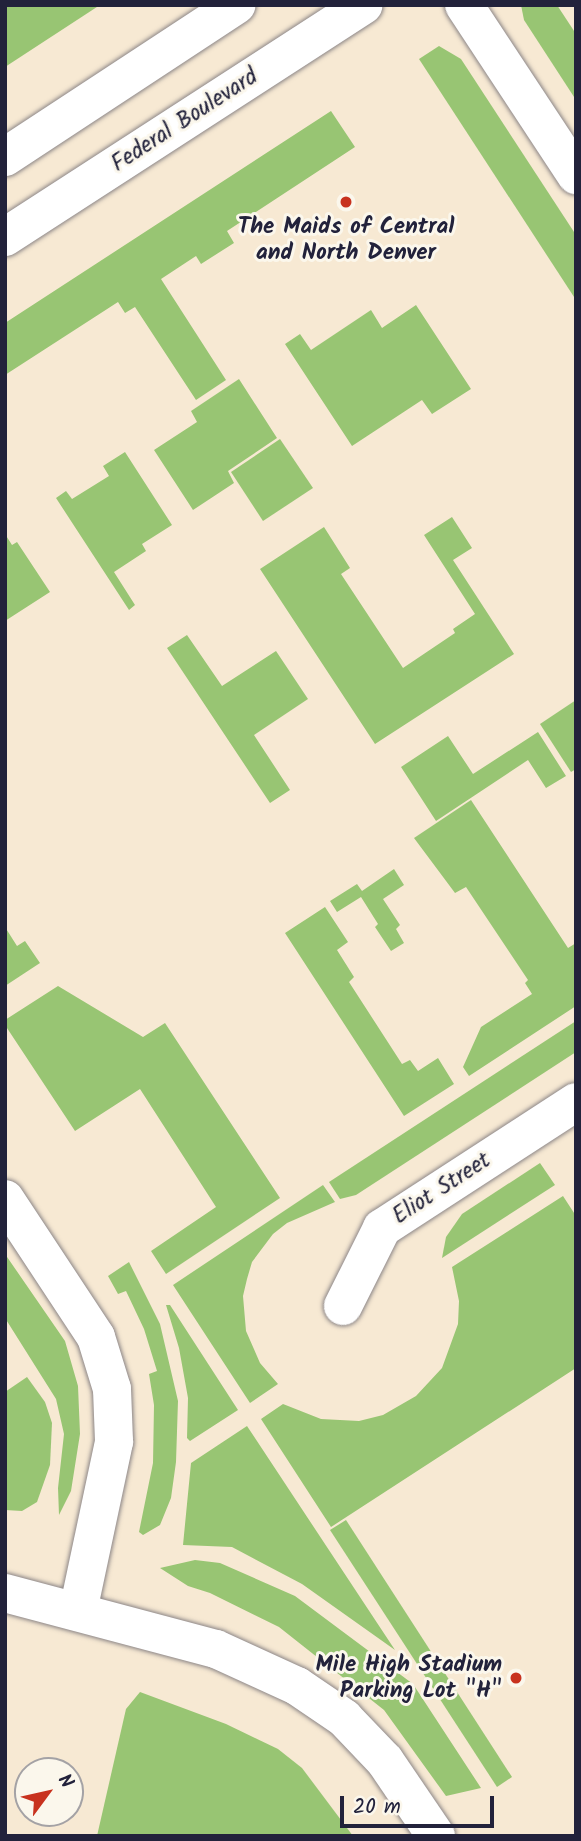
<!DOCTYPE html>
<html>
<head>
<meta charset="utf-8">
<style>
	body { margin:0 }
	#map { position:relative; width:581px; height:1841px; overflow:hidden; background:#f7e9d3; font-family:Kalam,sans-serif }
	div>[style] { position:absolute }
	.green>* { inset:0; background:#98c573 }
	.roads { filter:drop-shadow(0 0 2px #8c8687) drop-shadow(0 0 2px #8c8687) }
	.minor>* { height:38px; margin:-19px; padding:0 19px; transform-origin:19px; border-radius:19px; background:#fff }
	.major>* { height:38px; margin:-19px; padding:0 19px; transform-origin:19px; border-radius:19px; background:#fff }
	.dots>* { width:19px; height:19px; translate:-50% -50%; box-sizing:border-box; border:4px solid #fbf7ec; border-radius:50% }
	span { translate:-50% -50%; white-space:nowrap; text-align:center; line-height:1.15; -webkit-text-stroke:6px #fbf7ec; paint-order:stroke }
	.street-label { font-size:23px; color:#22223b }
	.poi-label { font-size:23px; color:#22223b; font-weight:700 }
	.right { translate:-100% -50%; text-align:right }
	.frame { position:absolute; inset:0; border:7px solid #22223b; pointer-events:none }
	.north { position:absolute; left:14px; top:1757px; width:70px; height:70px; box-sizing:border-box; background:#fbf7ec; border:2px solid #a4a2a5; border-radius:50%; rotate:57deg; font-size:19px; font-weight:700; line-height:28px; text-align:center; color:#22223b }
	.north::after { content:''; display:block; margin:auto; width:24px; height:32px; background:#c8321e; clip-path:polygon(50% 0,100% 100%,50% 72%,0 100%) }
	.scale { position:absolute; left:340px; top:1796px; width:154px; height:32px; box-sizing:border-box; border:4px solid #22223b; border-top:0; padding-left:9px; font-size:21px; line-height:24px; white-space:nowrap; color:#22223b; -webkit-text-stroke:5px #fbf7ec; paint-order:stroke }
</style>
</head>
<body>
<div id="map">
	<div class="green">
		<div style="clip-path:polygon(5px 5px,100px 5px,5px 67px)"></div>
		<div style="clip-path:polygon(521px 5px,557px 5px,576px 34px,576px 100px,524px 20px)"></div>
		<div style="clip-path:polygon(439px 46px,461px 59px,576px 235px,576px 300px,419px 59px)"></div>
		<div style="clip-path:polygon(331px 111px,355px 147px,227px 231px,234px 243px,201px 264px,196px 256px,161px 279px,226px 380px,196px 400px,135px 307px,125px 313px,118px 302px,5px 375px,5px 323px)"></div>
		<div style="clip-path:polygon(416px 305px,471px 389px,432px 414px,422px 400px,352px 446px,285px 344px,300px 334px,311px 350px,371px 310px,382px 328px)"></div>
		<div style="clip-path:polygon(239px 379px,277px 438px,228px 471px,234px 483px,193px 510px,154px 450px,197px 422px,191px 411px)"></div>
		<div style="clip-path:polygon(280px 439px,313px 488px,263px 521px,231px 472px)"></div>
		<div style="clip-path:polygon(125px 452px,172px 525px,142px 544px,146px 551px,114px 572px,135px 605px,129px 610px,56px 498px,66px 491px,72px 499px,109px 476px,103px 466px)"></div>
		<div style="clip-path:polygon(452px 517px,472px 548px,453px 560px,514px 654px,375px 744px,260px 569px,324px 527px,350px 568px,341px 574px,403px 668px,455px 633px,453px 629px,475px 614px,424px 535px)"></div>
		<div style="clip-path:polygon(5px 534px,12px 545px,17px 542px,50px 592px,5px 621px)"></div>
		<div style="clip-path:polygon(187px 635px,222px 686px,276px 651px,308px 699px,254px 735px,290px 790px,270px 803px,167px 648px)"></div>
		<div style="clip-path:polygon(576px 700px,576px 769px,571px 772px,540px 724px)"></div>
		<div style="clip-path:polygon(538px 732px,566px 776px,546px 788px,528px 760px,436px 821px,401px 767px,448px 736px,473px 774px)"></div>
		<div style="clip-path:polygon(471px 800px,568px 948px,576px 943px,576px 1006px,469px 1076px,463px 1067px,481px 1027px,532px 994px,525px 983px,528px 980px,466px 887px,455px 893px,414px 838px)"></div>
		<div style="clip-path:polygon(394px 869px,404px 885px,383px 899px,400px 925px,396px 929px,404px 943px,391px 951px,375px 927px,378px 924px,361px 897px,337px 912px,330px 901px,357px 884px,362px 891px)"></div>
		<div style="clip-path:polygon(325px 907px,348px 942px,337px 950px,354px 977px,349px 982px,402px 1064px,410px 1060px,418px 1071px,438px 1058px,454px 1084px,404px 1116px,285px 933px)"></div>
		<div style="clip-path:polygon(5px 927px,17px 946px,25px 941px,40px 963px,5px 986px)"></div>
		<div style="clip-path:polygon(58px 986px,143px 1037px,165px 1023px,280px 1198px,166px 1274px,151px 1251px,216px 1207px,140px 1089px,75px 1131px,5px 1025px,5px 1020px)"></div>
		<div style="clip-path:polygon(576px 1021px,576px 1052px,356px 1195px,340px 1199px,329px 1182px)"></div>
		<div style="clip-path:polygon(540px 1163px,555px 1185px,442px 1258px,446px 1237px,462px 1214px)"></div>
		<div style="clip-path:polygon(323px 1185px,335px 1202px,287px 1223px,273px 1234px,252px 1262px,247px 1279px,243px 1296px,246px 1331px,260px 1363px,278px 1384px,250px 1403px,173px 1285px)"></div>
		<div style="clip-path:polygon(563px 1196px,576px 1216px,576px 1368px,331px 1527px,261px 1419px,283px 1404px,321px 1419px,359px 1421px,383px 1415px,416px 1396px,442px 1368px,458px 1324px,459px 1301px,452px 1267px)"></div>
		<div style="clip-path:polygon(5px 1254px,65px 1341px,78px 1386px,80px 1434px,71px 1491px,59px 1515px,58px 1488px,64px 1434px,56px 1399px,5px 1318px)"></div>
		<div style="clip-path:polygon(129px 1262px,160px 1324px,178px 1401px,176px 1462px,171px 1498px,160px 1525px,143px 1535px,139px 1532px,153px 1463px,154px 1405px,149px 1374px,157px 1371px,144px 1329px,126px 1291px,118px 1294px,108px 1276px)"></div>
		<div style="clip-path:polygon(166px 1305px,170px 1305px,238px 1410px,190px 1441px,187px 1438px,188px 1398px,179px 1348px)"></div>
		<div style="clip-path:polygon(27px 1377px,45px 1402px,52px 1423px,50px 1465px,37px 1502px,22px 1511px,5px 1510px,5px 1392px)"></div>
		<div style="clip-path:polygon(247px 1426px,395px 1650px,302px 1584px,232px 1547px,183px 1545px,191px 1463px)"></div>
		<div style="clip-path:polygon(346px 1520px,512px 1777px,497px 1787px,330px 1530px)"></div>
		<div style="clip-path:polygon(195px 1560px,220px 1563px,295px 1596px,413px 1684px,481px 1788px,446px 1796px,384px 1710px,279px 1627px,210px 1593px,188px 1586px,160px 1568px)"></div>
		<div style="clip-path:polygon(140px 1692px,226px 1724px,278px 1749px,302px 1768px,353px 1836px,97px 1836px,126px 1709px)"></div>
	</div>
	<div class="roads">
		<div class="minor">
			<div style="left:464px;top:5px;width:204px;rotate:56.6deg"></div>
			<div style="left:5px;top:1199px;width:165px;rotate:56.6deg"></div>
			<div style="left:96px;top:1337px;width:54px;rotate:72.9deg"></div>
			<div style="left:112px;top:1389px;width:53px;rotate:87.8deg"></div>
			<div style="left:114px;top:1442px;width:173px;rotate:102deg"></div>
			<div style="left:343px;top:1306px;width:87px;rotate:-63.4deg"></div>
			<div style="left:382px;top:1228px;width:231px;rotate:-33deg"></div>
			<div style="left:5px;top:1593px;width:218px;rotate:14.9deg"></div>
			<div style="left:216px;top:1649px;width:89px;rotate:24.6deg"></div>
			<div style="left:297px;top:1686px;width:57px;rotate:34.2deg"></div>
			<div style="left:344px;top:1718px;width:59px;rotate:46.4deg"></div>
			<div style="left:385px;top:1761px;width:91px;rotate:55.8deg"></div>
		</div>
		<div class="major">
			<div style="left:5px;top:157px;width:277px;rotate:-33.3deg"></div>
			<div style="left:5px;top:237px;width:427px;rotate:-32.9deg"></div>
		</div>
	</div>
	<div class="dots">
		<div style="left:346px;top:202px;background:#c8321e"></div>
		<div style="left:516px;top:1678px;background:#c8321e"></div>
	</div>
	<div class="street-label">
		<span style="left:185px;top:121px;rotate:-33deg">Federal Boulevard</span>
		<span style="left:442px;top:1189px;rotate:-33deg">Eliot Street</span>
	</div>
	<div class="poi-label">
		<span style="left:346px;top:240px">The Maids of Central<br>and North Denver</span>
		<span class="right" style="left:502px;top:1678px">Mile High Stadium<br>Parking Lot "H"</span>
	</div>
	<div class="frame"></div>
	<div class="north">N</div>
	<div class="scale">20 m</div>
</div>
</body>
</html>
